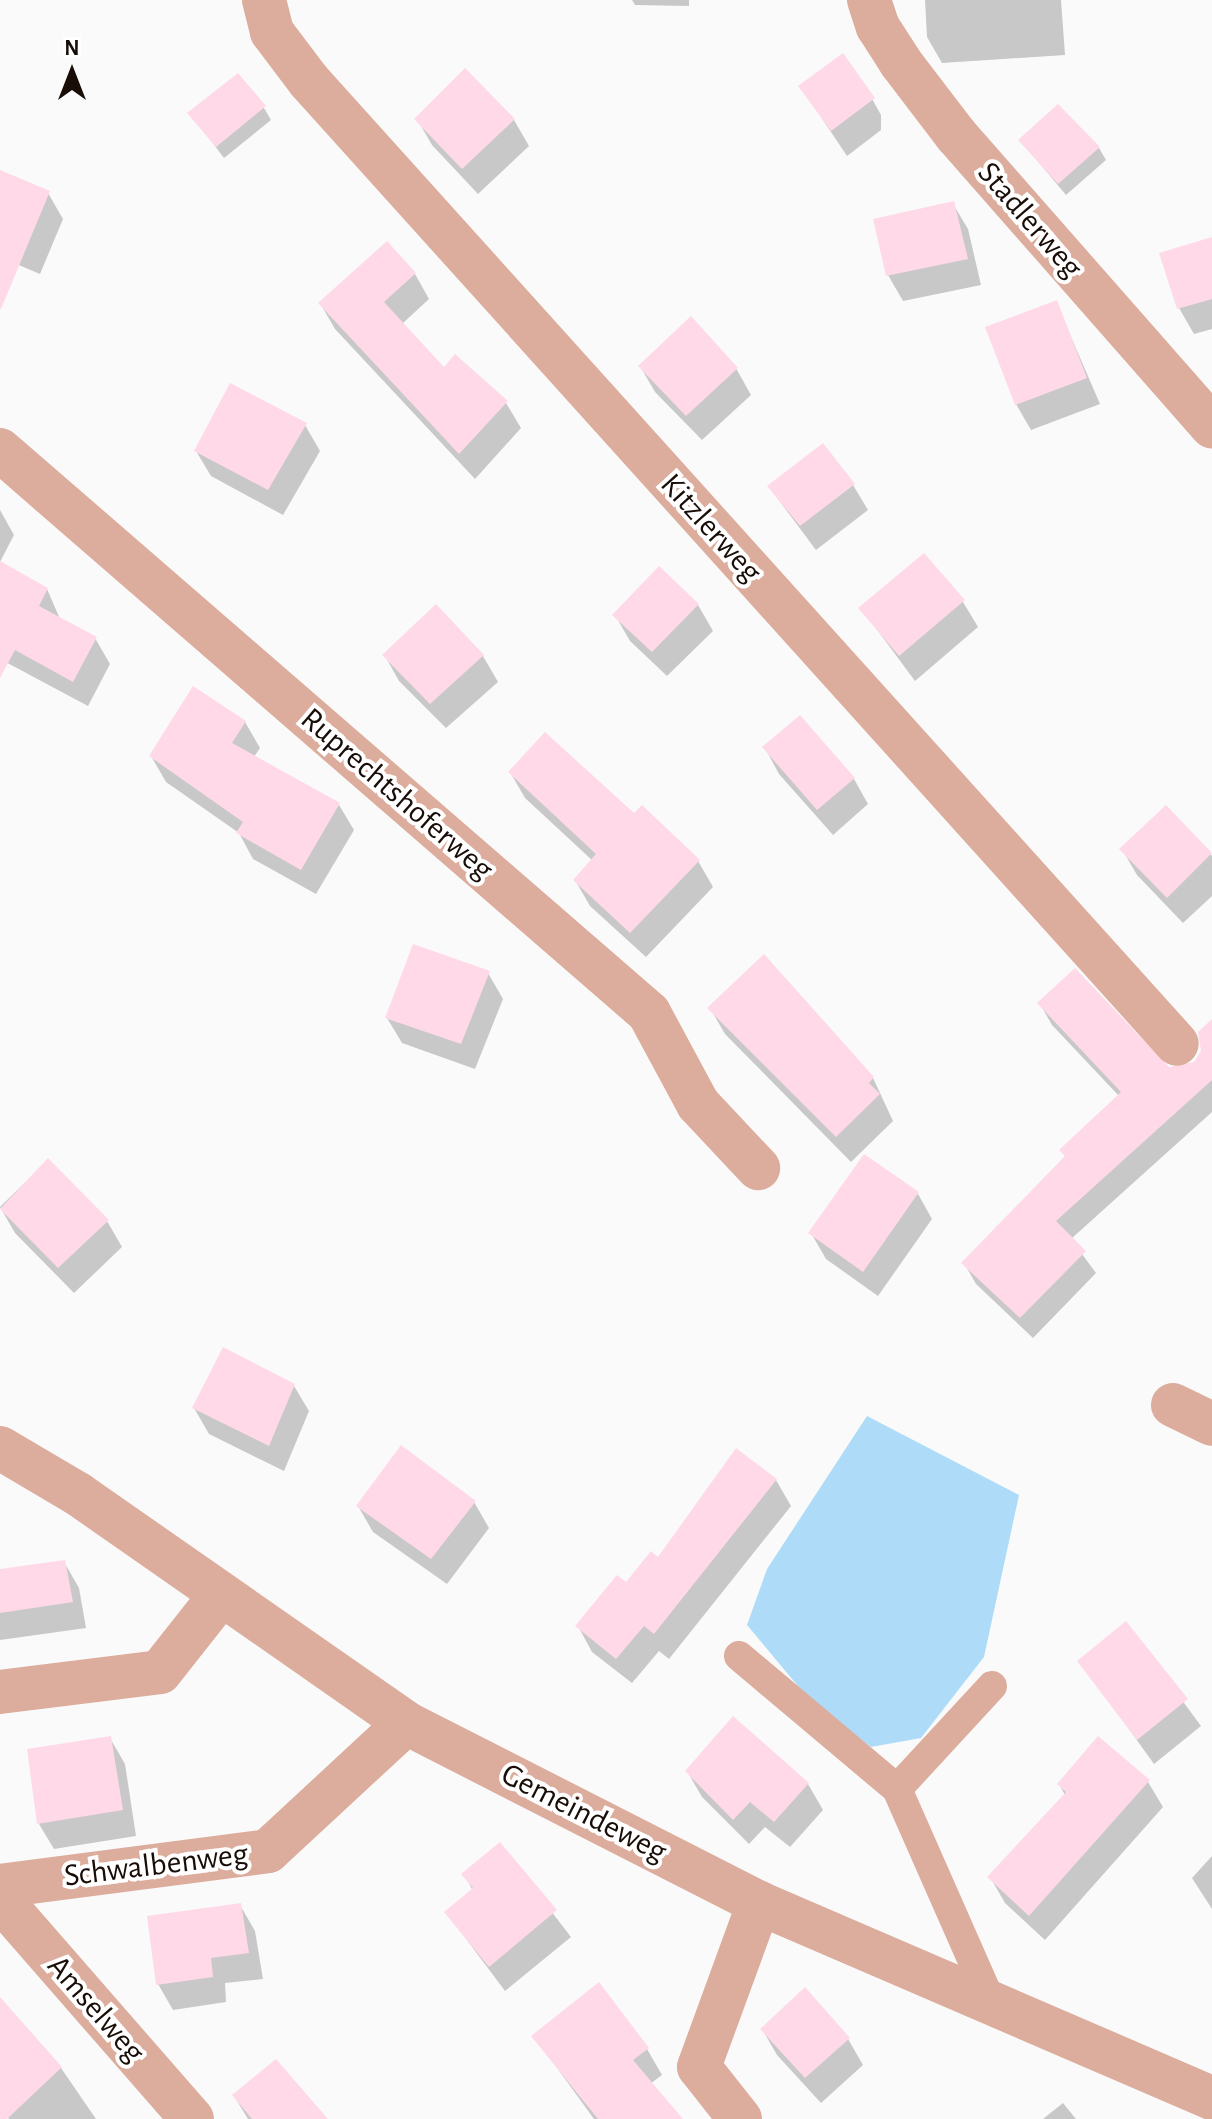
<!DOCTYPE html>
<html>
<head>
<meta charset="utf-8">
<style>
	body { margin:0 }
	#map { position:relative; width:1212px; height:2119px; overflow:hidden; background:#fafafa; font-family:"Alegreya Sans",sans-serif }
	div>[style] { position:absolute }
	.water>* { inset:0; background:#aedcf8 }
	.shadow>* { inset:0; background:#0003 }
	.building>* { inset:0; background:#ffd9e8 }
	.lane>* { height:30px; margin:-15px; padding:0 15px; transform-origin:15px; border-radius:15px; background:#dcac9c }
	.street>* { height:44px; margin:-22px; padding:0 22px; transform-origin:22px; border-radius:22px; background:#dcac9c }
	span { translate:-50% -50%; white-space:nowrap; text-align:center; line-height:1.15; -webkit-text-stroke:8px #fff; paint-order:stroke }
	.street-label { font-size:32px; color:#180d07 }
	.north { position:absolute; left:32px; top:32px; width:80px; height:80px; -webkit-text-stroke:6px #fff; paint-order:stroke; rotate:0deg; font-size:22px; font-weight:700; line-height:32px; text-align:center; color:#180d07 }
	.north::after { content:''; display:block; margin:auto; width:28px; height:36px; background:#180d07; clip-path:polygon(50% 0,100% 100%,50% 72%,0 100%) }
</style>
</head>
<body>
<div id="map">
	<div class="water">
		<div style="clip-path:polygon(867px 1416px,1019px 1495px,984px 1657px,921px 1738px,871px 1747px,813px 1704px,747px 1625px,767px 1569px)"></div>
	</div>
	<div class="shadow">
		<div style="clip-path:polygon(632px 0,689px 0,689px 6px,635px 5px)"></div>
		<div style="clip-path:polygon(925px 0,1061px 0,1065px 55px,942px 63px,927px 37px)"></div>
		<div style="clip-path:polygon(465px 71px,514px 120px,529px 146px,478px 194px,432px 145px,417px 119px)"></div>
		<div style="clip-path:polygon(801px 87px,866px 88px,881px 115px,881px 130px,847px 156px)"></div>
		<div style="clip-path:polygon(264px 108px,271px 120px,224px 158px,190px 113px)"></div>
		<div style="clip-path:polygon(1021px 141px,1099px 148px,1106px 160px,1066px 195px)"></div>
		<div style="clip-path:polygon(0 173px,48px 193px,63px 219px,40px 274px,0 257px)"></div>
		<div style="clip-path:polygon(953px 204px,968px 229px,981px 285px,903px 301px,888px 275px)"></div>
		<div style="clip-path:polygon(1212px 239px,1212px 329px,1194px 334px,1179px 308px)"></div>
		<div style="clip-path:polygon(415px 274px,429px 299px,402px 324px,444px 370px,506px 403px,521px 428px,475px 479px,335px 329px,320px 303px)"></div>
		<div style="clip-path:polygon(1056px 302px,1100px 404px,1031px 430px,1016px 404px)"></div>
		<div style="clip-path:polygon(691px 319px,737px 370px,751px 395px,702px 440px,655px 392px,640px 366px)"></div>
		<div style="clip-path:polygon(305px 425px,320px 451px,283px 515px,211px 476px,196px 451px)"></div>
		<div style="clip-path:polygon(853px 485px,868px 510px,816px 550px,769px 487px)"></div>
		<div style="clip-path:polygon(0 510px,14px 535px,0 562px)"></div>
		<div style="clip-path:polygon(0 563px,47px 589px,60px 619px,95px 638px,110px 664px,88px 706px,0 659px)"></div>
		<div style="clip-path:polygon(963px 602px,978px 627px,915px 681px,861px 608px)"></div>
		<div style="clip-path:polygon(698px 605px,713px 631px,667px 676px,630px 641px,615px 615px)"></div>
		<div style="clip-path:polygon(436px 607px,483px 656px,498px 682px,446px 728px,399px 681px,385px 656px)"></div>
		<div style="clip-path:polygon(245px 722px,260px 748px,254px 757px,339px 805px,354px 830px,316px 894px,253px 859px,239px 833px,166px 782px,151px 756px)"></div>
		<div style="clip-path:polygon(765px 748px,854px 779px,868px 804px,833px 835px,779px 774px)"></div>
		<div style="clip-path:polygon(510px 772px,635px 816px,698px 861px,713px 887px,646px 957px,590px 906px,575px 880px,593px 861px,525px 798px)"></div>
		<div style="clip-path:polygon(1166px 808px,1212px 856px,1212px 896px,1183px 923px,1137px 875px,1122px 849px)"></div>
		<div style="clip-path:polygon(488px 973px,503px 999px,475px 1069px,402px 1043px,387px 1018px)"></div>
		<div style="clip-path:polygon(1040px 1004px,1169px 1070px,1196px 1064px,1212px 1022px,1212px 1112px,1071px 1239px,1096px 1273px,1033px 1338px,976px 1284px,964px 1263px,1066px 1158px,1062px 1151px,1119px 1096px,1052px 1025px)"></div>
		<div style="clip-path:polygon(710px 1008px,873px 1078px,893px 1121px,851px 1162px,725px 1034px)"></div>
		<div style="clip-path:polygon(48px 1160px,107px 1221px,122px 1247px,74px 1293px,15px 1233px,0 1207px)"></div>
		<div style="clip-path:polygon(918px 1194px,932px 1219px,878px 1296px,826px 1259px,811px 1233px)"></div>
		<div style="clip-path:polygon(294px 1386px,309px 1411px,284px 1471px,209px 1434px,194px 1408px)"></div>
		<div style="clip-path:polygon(776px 1480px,791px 1506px,669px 1659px,659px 1651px,632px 1683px,592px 1652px,578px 1626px,658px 1560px)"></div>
		<div style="clip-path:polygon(474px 1502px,489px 1528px,447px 1584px,373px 1532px,358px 1506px)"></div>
		<div style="clip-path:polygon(64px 1562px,79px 1588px,86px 1628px,0 1640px,0 1571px)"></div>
		<div style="clip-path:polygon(1126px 1624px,1201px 1726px,1154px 1764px,1080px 1661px)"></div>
		<div style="clip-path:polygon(733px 1719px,808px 1784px,823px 1810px,790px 1847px,765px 1827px,749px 1844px,702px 1797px,687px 1771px)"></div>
		<div style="clip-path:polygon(110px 1738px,125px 1764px,136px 1836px,54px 1849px,39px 1824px)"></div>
		<div style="clip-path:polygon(1148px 1782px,1163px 1807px,1045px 1940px,1005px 1903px,990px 1877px,1065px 1795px,1059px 1784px)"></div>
		<div style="clip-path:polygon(500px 1845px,571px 1937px,505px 1991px,446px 1912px,473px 1891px,464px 1874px)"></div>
		<div style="clip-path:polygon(1212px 1856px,1212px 1909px,1192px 1878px)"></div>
		<div style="clip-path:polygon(240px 1905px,255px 1931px,263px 1979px,225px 1983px,226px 2002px,173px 2010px,158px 1984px)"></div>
		<div style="clip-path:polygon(17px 2019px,61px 2068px,96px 2119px,9px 2119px,0 2109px,0 2033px)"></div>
		<div style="clip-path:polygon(762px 2029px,848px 2039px,863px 2065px,821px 2103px,777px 2055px)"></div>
		<div style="clip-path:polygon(534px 2036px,647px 2049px,662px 2075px,650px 2084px,681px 2119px,594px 2119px)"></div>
		<div style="clip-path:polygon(234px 2096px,325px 2119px,248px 2119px)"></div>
		<div style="clip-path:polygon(1063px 2103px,1076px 2119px,1043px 2119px)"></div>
	</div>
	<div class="building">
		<div style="clip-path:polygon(843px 53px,875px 98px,831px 131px,798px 86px)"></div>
		<div style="clip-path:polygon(465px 68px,515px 119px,462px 169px,414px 119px)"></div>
		<div style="clip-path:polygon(238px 73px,266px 106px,216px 147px,187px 113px)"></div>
		<div style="clip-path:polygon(1058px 104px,1100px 147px,1058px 184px,1018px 140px)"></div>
		<div style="clip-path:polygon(0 170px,50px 191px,1px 309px,0 308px)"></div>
		<div style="clip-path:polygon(954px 201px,968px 259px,886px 276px,873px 219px)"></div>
		<div style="clip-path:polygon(1212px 237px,1212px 299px,1177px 309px,1159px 253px)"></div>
		<div style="clip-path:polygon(387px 241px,416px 273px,384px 302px,444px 367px,455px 354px,508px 401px,459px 454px,318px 303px)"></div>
		<div style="clip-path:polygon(1057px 300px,1087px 378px,1015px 405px,985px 327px)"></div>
		<div style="clip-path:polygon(691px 316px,738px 368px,686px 416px,638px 366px)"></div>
		<div style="clip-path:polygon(230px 383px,307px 423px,268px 490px,194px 451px)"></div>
		<div style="clip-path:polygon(823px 443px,855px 484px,800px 526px,767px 486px)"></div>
		<div style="clip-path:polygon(924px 553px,965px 600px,899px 656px,858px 608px)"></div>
		<div style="clip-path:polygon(0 561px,48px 588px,39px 606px,97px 637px,73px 682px,15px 650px,0 678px)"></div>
		<div style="clip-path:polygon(659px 566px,699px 604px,652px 652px,612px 615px)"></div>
		<div style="clip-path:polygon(436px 604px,484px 655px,430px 704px,382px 655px)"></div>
		<div style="clip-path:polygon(193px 686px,246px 721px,232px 743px,340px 803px,301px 870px,236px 833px,243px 822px,149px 756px)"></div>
		<div style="clip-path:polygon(800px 715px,855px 778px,817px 810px,762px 747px)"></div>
		<div style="clip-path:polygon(545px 732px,634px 813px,642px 805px,700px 860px,630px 933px,573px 880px,596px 854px,508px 772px)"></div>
		<div style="clip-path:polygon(1166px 805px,1212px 853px,1167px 898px,1119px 849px)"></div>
		<div style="clip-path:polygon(413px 944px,490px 971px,461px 1044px,385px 1018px)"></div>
		<div style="clip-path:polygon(764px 954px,874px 1077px,869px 1083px,880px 1094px,836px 1137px,707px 1008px)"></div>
		<div style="clip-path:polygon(1075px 968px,1169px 1067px,1194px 1062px,1201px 1051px,1198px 1032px,1212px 1019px,1212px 1080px,1056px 1221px,1086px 1251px,1020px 1318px,961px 1263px,1065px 1156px,1059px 1150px,1121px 1092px,1037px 1003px)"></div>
		<div style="clip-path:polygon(864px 1154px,919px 1192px,863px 1272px,808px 1233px)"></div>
		<div style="clip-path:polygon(48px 1158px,109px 1220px,58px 1268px,0 1209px)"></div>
		<div style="clip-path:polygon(223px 1347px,295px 1384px,269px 1446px,192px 1408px)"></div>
		<div style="clip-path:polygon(401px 1445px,476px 1501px,431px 1559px,356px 1506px)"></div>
		<div style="clip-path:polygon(736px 1448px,777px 1479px,654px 1634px,644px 1626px,616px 1659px,575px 1626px,617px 1575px,626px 1582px,651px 1551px,658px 1557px)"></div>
		<div style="clip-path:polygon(65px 1560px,73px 1602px,0 1613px,0 1569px)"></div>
		<div style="clip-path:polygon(1126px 1621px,1188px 1699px,1137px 1740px,1077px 1661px)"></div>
		<div style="clip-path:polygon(733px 1716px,809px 1783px,774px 1822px,750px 1802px,733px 1820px,685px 1771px)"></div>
		<div style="clip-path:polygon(111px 1736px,123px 1810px,37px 1824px,27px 1749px)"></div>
		<div style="clip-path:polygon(1098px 1736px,1150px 1780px,1029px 1916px,987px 1877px,1066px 1792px,1057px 1784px)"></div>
		<div style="clip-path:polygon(500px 1842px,557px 1910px,489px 1967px,444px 1912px,473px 1888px,461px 1874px)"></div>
		<div style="clip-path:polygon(241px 1903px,249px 1953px,211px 1958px,213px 1977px,156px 1985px,147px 1916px)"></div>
		<div style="clip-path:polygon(599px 1982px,649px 2048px,633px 2060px,683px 2119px,598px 2119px,531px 2036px)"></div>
		<div style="clip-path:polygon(805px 1987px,850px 2038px,805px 2078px,760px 2029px)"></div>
		<div style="clip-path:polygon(0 1997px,62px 2067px,7px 2119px,0 2119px)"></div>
		<div style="clip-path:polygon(276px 2059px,328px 2119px,252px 2119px,232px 2095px)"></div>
	</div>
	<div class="lane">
		<div style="left:739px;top:1656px;width:207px;rotate:40.1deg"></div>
		<div style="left:897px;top:1789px;width:233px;rotate:66.2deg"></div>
		<div style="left:897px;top:1789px;width:140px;rotate:-47.3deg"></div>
	</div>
	<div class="street">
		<div style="left:264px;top:0;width:33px;rotate:76deg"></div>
		<div style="left:272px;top:32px;width:61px;rotate:52.9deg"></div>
		<div style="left:309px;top:81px;width:1296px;rotate:47.97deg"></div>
		<div style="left:869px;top:0;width:28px;rotate:72deg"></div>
		<div style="left:878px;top:27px;width:43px;rotate:57.4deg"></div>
		<div style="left:901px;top:63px;width:91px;rotate:52.6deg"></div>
		<div style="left:956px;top:135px;width:388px;rotate:48.7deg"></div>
		<div style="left:0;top:450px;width:859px;rotate:40.94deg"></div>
		<div style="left:649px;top:1013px;width:103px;rotate:61.7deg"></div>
		<div style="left:698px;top:1104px;width:88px;rotate:46.8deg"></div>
		<div style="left:1173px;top:1405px;width:43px;rotate:26deg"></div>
		<div style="left:0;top:1448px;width:91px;rotate:30.5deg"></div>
		<div style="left:78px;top:1494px;width:400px;rotate:34.9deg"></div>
		<div style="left:406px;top:1723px;width:396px;rotate:27deg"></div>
		<div style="left:759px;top:1903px;width:493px;rotate:23.3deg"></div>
		<div style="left:0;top:1692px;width:161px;rotate:-7.1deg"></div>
		<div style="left:160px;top:1672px;width:97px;rotate:-51.7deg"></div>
		<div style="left:0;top:1886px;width:270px;rotate:-7.4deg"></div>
		<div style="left:268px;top:1851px;width:188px;rotate:-42.8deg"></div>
		<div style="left:0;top:1899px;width:292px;rotate:48.9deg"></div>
		<div style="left:740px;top:2119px;width:66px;rotate:-128.3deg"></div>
		<div style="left:699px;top:2067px;width:175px;rotate:-69.9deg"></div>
	</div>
	<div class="street-label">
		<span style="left:1030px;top:220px;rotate:49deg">Stadlerweg</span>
		<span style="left:711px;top:528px;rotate:48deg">Kitzlerweg</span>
		<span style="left:397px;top:794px;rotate:41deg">Ruprechtshoferweg</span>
		<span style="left:584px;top:1813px;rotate:27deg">Gemeindeweg</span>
		<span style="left:156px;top:1865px;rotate:-7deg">Schwalbenweg</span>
		<span style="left:96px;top:2009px;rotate:49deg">Amselweg</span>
	</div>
	<div class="north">N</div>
</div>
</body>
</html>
